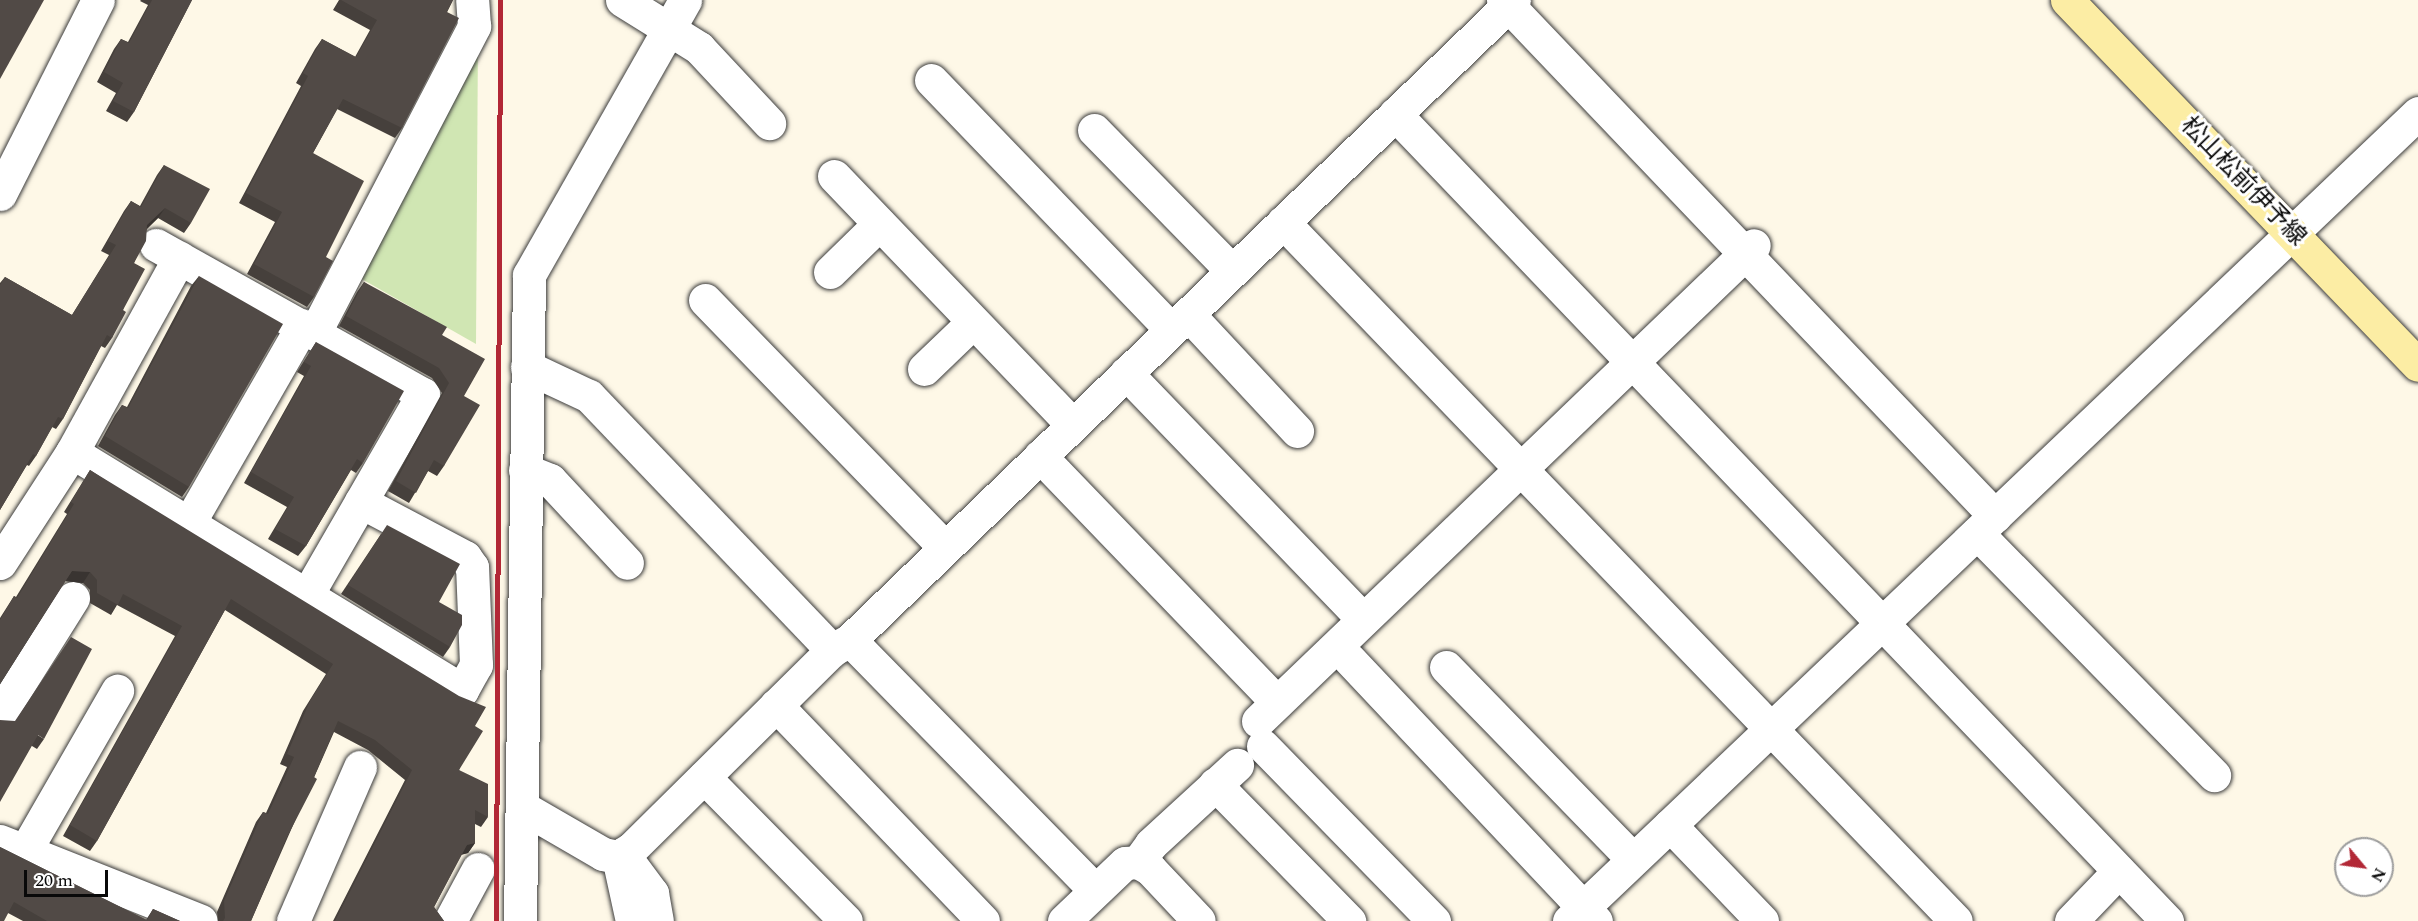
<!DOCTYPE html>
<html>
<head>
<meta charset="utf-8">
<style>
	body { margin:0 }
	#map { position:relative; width:2418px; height:921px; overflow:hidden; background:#fef8e7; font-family:Spectral,"Noto Sans JP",serif }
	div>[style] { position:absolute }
	.green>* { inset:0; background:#d0e6b3 }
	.roads { filter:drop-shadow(0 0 2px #3c3c3c) drop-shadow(0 0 2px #3c3c3c) }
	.minor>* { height:33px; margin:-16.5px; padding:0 16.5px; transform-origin:16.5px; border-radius:16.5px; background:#fff }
	.secondary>* { height:33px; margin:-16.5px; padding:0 16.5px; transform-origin:16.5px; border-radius:16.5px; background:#fceda4 }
	.rail>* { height:4.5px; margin:-2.25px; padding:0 2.25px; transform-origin:2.25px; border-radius:2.25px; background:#b22836 }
	.wall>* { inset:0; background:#46403c }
	.shaded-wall>* { inset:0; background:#393431 }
	.building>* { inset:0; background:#514a46 }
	span { translate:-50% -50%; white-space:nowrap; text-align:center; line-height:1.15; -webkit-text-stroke:6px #fff; paint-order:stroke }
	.street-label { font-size:24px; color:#090909 }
	.north { position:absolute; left:2334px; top:837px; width:60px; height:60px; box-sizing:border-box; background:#fff; border:2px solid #9d9d9d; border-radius:50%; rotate:119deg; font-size:16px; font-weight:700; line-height:24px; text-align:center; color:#090909 }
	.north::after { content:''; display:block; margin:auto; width:21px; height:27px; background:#b22836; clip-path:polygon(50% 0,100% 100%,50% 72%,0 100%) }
	.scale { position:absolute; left:24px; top:870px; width:84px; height:27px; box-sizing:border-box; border:3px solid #090909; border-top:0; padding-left:8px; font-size:18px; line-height:21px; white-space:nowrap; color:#090909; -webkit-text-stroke:4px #fff; paint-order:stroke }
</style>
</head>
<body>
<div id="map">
	<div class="green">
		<div style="clip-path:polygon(478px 33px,476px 344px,353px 274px)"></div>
	</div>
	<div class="roads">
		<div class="minor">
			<div style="left:622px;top:0;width:91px;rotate:31.9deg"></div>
			<div style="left:699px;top:48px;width:103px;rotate:47deg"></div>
			<div style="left:1503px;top:0;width:713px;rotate:46.36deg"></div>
			<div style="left:931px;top:80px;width:346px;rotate:46.1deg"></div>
			<div style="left:1395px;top:114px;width:1117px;rotate:46.27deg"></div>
			<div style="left:1094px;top:130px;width:197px;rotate:45.6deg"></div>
			<div style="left:834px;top:176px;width:345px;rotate:46.2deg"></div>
			<div style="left:0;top:194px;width:217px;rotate:-63.2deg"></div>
			<div style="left:1283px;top:222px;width:970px;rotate:46.09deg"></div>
			<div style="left:156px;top:245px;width:306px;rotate:29.2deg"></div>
			<div style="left:423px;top:394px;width:232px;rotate:120deg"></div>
			<div style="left:830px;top:272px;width:69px;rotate:-44.4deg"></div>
			<div style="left:705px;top:300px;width:345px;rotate:45.9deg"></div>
			<div style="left:1188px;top:314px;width:160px;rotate:47deg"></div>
			<div style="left:315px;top:332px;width:345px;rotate:-62.5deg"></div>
			<div style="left:474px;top:26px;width:26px;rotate:-94deg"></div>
			<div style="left:527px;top:367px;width:68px;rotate:25.1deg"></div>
			<div style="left:589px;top:396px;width:352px;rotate:46.3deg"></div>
			<div style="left:924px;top:369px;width:68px;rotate:-43.8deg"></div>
			<div style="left:1126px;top:373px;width:342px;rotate:46.1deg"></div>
			<div style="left:72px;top:452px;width:457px;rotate:31.4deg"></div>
			<div style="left:462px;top:690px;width:29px;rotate:-61deg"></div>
			<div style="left:476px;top:665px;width:98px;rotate:-92.3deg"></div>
			<div style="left:472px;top:567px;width:12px;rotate:-125deg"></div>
			<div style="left:465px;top:557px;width:118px;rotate:-152.1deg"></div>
			<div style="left:1040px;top:456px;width:342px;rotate:46.1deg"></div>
			<div style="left:525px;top:470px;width:27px;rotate:22deg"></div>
			<div style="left:550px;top:480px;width:113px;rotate:47.1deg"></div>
			<div style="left:189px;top:523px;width:228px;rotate:-60.1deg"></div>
			<div style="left:1977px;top:533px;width:339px;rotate:45.6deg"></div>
			<div style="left:0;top:563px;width:132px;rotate:-57deg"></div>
			<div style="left:72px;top:452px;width:222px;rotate:-61.1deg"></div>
			<div style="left:850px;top:640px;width:350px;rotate:45.6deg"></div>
			<div style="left:1349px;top:659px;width:360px;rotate:46.7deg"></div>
			<div style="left:1446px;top:667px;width:268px;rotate:45.8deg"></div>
			<div style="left:776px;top:705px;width:299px;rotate:46.2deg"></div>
			<div style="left:0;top:714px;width:137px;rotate:-57.8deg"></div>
			<div style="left:1258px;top:721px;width:687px;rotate:-43.82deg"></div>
			<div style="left:1263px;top:746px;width:245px;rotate:45.7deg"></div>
			<div style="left:704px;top:777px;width:202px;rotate:45.4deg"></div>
			<div style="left:1215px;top:784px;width:192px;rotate:45.6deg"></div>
			<div style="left:522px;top:807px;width:94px;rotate:30.1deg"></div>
			<div style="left:603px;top:854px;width:15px;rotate:11deg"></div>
			<div style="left:618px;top:857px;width:15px;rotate:-32deg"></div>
			<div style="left:631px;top:849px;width:283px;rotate:-44.7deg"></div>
			<div style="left:832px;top:650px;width:21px;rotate:-29deg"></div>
			<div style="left:850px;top:640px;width:922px;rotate:-43.95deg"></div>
			<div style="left:1670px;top:825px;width:133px;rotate:46.2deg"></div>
			<div style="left:0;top:841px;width:216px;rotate:21.7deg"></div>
			<div style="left:25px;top:851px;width:185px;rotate:-60.1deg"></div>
			<div style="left:623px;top:854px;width:49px;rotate:53.4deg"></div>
			<div style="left:652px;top:893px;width:28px;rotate:80deg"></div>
			<div style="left:618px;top:857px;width:66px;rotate:77.7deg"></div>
			<div style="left:1138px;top:862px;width:22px;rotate:-54deg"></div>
			<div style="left:1151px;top:844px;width:117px;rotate:-42.6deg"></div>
			<div style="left:293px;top:921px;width:168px;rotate:-66.5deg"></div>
			<div style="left:450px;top:921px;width:59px;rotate:-61.7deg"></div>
			<div style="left:520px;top:921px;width:646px;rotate:-89.2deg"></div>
			<div style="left:529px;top:275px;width:316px;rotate:-60.4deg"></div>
			<div style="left:1064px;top:921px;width:84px;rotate:-43.6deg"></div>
			<div style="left:1125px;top:863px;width:13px;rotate:-4deg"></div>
			<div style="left:1138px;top:862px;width:14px;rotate:30deg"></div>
			<div style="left:1150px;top:869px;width:71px;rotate:46.7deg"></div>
			<div style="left:1569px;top:921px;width:1172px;rotate:-43.58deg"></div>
			<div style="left:2071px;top:921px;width:69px;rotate:-46.2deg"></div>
		</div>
		<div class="secondary">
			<div style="left:2067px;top:0;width:506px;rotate:46.12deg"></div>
		</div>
	</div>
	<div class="rail">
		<div style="left:496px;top:921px;width:921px;rotate:-89.75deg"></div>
	</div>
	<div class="wall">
		<div style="clip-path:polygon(141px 0,192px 0,134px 112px,127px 122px,106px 111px,116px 93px,97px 82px,114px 49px,121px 39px,128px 42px,148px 5px,140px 1px)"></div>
		<div style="clip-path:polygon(339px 0,453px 0,447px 12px,402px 128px,395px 138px,337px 109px,313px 153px,326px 257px,314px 297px,307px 307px,247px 274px,275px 222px,239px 203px,301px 86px,296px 83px,315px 49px,322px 39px,355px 57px,370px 30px,333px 10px)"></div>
		<div style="clip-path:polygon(164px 165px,191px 223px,184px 233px,158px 218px,147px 229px,134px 263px,123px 310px,112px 338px,105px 348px,101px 346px,63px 419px,56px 429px,52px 427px,36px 456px,29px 466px,27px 465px,0 510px,0 283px,5px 277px,72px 315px,109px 255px,101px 251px,124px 211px,131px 201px,140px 206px,157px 175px)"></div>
		<div style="clip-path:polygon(199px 276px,189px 487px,182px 497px,98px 446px,115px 415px,122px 405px,127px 407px,191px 286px)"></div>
		<div style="clip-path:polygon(364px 282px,442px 335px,464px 396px,444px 466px,437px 476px,428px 471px,409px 503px,388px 491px,442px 393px,432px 378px,339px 326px,357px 292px)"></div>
		<div style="clip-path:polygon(316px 342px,363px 463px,356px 473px,351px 470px,306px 546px,298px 556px,268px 539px,287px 507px,244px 483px,304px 376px,297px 372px)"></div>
		<div style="clip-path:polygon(90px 470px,475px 726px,459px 770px,488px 817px,481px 827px,475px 824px,475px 843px,468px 853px,461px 855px,434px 907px,444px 921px,333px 921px,405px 780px,368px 750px,334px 732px,251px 921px,218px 921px,217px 912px,256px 822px,263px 812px,266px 813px,287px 767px,280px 764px,303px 711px,326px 674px,225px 610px,97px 841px,90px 851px,63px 836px,175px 636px,117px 605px,111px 615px,90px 603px,90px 590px,83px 583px,65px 581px,0 684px,0 618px,14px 596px,16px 597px,67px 514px,64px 512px)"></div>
		<div style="clip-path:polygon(381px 534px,439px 602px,450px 647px,443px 657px,341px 594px)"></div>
		<div style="clip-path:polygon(15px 721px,44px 739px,37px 749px,32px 746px)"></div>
		<div style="clip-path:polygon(0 847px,146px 920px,153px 909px,180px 921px,23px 921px,8px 913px)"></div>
	</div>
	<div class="shaded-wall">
		<div style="clip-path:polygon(165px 208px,158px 218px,140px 235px,147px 225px)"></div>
		<div style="clip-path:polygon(72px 571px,90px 572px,83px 583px,65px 581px)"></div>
		<div style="clip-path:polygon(475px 843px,468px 853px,459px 855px,467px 845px)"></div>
	</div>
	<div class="building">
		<div style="clip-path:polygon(0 0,44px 0,0 79px)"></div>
		<div style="clip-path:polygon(152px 0,192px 0,134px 112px,113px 101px,123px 83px,104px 72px,121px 39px,129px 43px)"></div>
		<div style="clip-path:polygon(341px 0,453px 0,447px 12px,459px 18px,402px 128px,343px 99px,313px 153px,364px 181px,326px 257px,333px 261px,314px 297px,254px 264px,282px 212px,246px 193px,308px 76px,303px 73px,322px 39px,356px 57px,377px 20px)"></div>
		<div style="clip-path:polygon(164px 165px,210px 189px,191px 223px,165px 208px,147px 225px,146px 241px,134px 263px,145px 269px,123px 310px,126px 312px,112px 338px,107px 335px,63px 419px,58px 417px,36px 456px,33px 454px,0 510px,0 285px,5px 277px,72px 315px,116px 245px,108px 241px,131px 201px,141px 207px)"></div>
		<div style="clip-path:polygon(199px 276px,283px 324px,189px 487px,105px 436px,122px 405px,128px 408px)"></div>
		<div style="clip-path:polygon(364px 282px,447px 327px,442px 335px,485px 359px,464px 396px,480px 405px,444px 466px,434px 460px,416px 493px,396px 481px,449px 383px,439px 368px,346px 316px)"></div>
		<div style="clip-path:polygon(316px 342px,404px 391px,363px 463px,357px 459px,306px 546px,275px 529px,294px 497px,251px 472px,311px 366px,304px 362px)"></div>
		<div style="clip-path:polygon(90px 470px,459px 696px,486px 707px,475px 726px,483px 731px,459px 770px,488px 784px,488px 817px,475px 810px,475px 843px,467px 845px,434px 907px,444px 921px,335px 921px,412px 770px,375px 740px,338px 721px,314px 777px,317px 779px,286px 839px,251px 921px,223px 921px,225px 918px,224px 901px,263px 812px,268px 814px,294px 757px,287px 754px,310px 701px,333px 664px,231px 599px,97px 841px,70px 825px,182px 626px,123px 594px,118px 605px,97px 593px,97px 580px,90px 572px,72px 571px,0 684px,0 620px,14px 596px,17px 598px,74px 504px,71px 502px)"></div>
		<div style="clip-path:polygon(387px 525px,460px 564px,439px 602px,462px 615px,462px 625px,450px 647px,348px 585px)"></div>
		<div style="clip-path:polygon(71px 637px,92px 649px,44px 739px,38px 735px,0 802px,0 720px,15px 721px)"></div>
		<div style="clip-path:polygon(0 847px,147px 920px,153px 909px,180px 921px,47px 921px,14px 902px,4px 921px,0 921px)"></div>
	</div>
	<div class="street-label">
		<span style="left:2243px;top:182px;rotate:46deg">松山松前伊予線</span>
	</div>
	<div class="north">N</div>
	<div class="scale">20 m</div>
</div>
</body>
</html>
